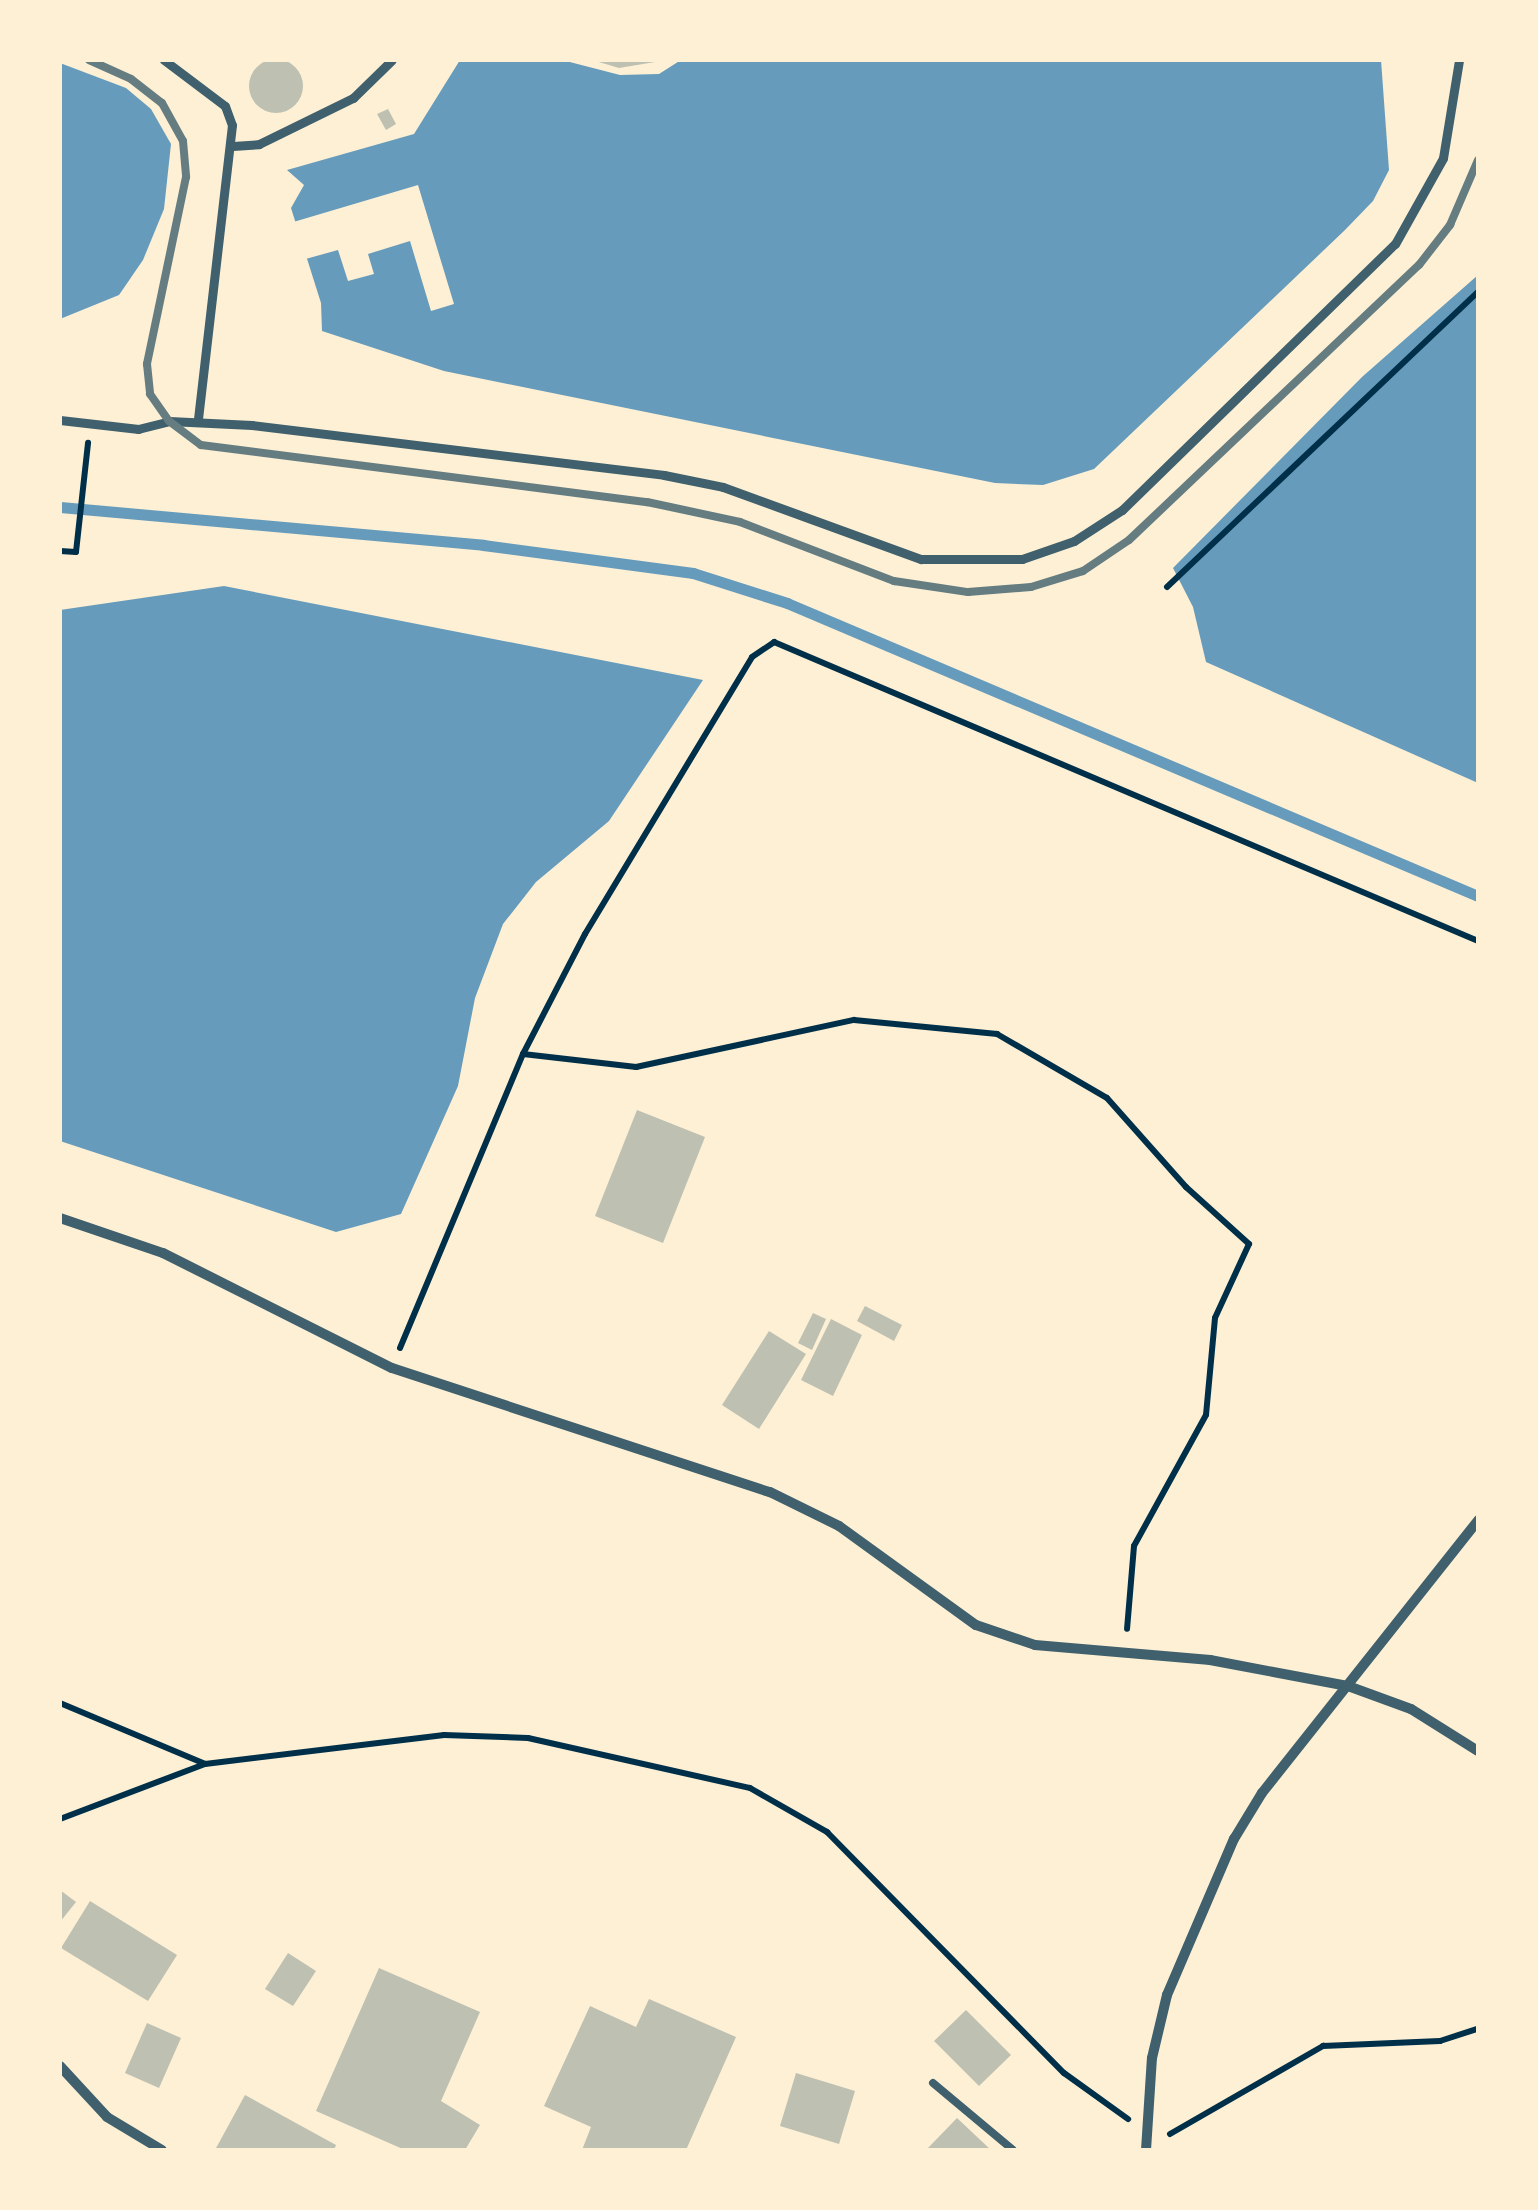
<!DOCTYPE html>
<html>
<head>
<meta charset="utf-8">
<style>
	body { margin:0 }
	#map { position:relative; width:1538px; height:2210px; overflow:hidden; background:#fdf0d5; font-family:"Noto Serif",serif }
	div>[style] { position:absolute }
	.water>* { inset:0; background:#669bbc }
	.pier>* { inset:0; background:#fdf0d5 }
	.stream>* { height:11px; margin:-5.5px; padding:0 5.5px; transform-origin:5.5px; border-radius:5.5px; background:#669bbc }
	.building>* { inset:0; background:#bec0b2 }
	.round { border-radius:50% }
	.path>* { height:6px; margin:-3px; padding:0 3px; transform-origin:3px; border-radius:3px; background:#003049 }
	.service>* { height:8px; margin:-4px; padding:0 4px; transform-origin:4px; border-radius:4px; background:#3f606c }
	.pedestrian>* { height:9px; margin:-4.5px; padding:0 4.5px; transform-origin:4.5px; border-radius:4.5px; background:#3f606c }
	.minor>* { height:10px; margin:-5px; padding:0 5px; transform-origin:5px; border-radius:5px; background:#3f606c }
	.rail>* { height:8px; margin:-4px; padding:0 4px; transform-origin:4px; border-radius:4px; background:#657d81 }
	span { translate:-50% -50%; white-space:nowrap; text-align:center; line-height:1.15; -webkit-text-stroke:10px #fdf0d5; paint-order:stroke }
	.frame { position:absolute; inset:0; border:62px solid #fdf0d5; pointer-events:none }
</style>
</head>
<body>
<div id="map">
	<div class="water">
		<div style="clip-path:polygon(460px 60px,562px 60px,620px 75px,659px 74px,681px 60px,1381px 60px,1389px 170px,1373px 201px,1345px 230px,1094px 469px,1043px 485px,995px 483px,444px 371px,322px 331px,321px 303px,291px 208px,304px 185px,287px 170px,414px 134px)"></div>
		<div style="clip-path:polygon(60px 63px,126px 88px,151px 109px,171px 144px,164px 209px,143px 260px,119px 295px,60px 319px)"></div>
		<div style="clip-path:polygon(1478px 275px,1478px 783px,1206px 662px,1193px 607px,1173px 568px,1362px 377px)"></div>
		<div style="clip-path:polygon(224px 586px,703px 680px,609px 821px,536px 882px,503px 924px,475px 998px,458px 1086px,401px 1214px,336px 1232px,60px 1141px,60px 610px)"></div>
	</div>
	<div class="pier">
		<div style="clip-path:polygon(418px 185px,454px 304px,431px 311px,410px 241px,368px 254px,374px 274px,348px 281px,338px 250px,302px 260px,290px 223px)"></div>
	</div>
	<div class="stream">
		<div style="left:60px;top:507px;width:425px;rotate:5.1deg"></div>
		<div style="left:483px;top:545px;width:212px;rotate:7.6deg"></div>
		<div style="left:693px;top:573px;width:99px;rotate:17.7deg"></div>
		<div style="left:787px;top:603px;width:751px;rotate:22.98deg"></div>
	</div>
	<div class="building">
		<div class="round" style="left:249px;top:59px;width:54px;height:54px"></div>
		<div style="clip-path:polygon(592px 60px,667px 60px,619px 68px)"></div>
		<div style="clip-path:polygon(388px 109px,396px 124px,386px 130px,377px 114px)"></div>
		<div style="clip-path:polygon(637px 1110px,705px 1137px,663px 1243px,595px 1216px)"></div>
		<div style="clip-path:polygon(865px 1306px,902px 1325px,894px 1341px,857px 1321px)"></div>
		<div style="clip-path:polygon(813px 1313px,826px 1319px,812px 1350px,798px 1343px)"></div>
		<div style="clip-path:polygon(831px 1319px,862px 1335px,833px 1396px,801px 1380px)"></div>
		<div style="clip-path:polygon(769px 1331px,806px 1354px,759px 1429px,722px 1405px)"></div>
		<div style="clip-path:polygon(60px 1890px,76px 1902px,60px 1922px)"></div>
		<div style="clip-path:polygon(90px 1901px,177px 1955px,148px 2001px,61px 1948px)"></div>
		<div style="clip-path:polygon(288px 1953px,316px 1971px,293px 2006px,265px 1989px)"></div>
		<div style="clip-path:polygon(379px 1968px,480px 2012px,441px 2101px,480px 2125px,465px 2150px,405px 2150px,316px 2111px)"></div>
		<div style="clip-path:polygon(649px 1999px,736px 2037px,686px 2150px,582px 2150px,591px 2127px,544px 2106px,590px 2006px,636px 2027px)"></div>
		<div style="clip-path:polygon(966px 2010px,1011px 2055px,979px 2086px,934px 2041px)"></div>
		<div style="clip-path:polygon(147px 2023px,181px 2038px,159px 2088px,125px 2073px)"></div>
		<div style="clip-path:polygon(796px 2073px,855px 2091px,839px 2144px,780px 2126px)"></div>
		<div style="clip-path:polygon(245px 2095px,336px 2145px,334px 2150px,215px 2150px)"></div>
		<div style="clip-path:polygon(957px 2118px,991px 2150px,926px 2150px)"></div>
	</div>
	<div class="path">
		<div style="left:60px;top:551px;width:16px;rotate:4deg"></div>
		<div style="left:76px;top:552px;width:110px;rotate:-83.7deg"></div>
		<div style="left:1167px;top:587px;width:429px;rotate:-43.5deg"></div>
		<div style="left:523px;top:1054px;width:114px;rotate:6.6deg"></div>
		<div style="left:636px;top:1067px;width:223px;rotate:-12.2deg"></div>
		<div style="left:854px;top:1020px;width:144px;rotate:5.6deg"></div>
		<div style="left:997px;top:1034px;width:127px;rotate:30.2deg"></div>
		<div style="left:1107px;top:1098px;width:119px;rotate:48.4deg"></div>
		<div style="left:1186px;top:1187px;width:85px;rotate:42.1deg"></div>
		<div style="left:1249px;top:1244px;width:81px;rotate:114.7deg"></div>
		<div style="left:1215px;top:1318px;width:97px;rotate:95.3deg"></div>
		<div style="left:1206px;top:1415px;width:149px;rotate:118.8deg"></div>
		<div style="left:1134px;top:1546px;width:83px;rotate:94.8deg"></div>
		<div style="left:400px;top:1348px;width:319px;rotate:-67.3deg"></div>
		<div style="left:523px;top:1054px;width:135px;rotate:-62.7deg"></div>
		<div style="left:585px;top:934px;width:323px;rotate:-58.9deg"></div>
		<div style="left:752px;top:657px;width:27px;rotate:-34deg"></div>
		<div style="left:774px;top:642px;width:765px;rotate:23.01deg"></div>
		<div style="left:60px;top:1703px;width:157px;rotate:22.8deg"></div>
		<div style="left:60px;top:1819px;width:155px;rotate:-20.8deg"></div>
		<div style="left:205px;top:1764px;width:241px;rotate:-6.9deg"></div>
		<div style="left:444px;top:1735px;width:84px;rotate:2deg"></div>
		<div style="left:528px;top:1738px;width:228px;rotate:12.7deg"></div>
		<div style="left:750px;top:1788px;width:89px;rotate:29.7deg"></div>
		<div style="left:827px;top:1832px;width:338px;rotate:45.5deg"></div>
		<div style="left:1064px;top:2073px;width:79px;rotate:35.7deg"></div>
		<div style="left:1170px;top:2134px;width:177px;rotate:-29.9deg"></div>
		<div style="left:1323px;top:2046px;width:117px;rotate:-2.4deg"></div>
		<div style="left:1440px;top:2041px;width:40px;rotate:-18deg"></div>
	</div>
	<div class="service">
		<div style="left:933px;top:2083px;width:104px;rotate:39.9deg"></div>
	</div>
	<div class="pedestrian">
		<div style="left:164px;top:60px;width:76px;rotate:37deg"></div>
		<div style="left:225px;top:106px;width:20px;rotate:70deg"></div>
		<div style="left:232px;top:125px;width:298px;rotate:96.6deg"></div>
		<div style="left:233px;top:146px;width:26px;rotate:-4deg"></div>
		<div style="left:259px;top:144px;width:105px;rotate:-26.1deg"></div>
		<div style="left:353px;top:98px;width:54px;rotate:-44.3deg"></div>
		<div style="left:60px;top:420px;width:79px;rotate:6.6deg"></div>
		<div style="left:138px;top:429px;width:32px;rotate:-14deg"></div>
		<div style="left:169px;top:421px;width:83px;rotate:2.8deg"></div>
		<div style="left:252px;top:425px;width:415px;rotate:6.9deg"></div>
		<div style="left:664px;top:475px;width:60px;rotate:11.5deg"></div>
		<div style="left:723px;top:487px;width:211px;rotate:20deg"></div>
		<div style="left:921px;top:559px;width:101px"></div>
		<div style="left:1022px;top:559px;width:55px;rotate:-19.1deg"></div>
		<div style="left:1074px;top:541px;width:57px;rotate:-32.9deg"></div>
		<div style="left:1122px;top:510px;width:381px;rotate:-44.3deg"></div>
		<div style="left:1395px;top:244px;width:98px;rotate:-60.8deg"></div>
		<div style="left:1443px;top:158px;width:99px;rotate:-80.7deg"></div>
	</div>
	<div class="minor">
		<div style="left:60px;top:1218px;width:109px;rotate:18.8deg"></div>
		<div style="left:163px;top:1253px;width:256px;rotate:26.7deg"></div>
		<div style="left:392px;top:1368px;width:398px;rotate:18.2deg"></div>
		<div style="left:770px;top:1492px;width:77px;rotate:26.2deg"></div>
		<div style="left:839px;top:1526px;width:169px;rotate:35.9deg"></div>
		<div style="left:976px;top:1625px;width:62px;rotate:18.7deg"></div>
		<div style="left:1035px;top:1645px;width:176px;rotate:4.9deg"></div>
		<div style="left:1210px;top:1660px;width:140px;rotate:10.7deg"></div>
		<div style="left:1348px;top:1686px;width:67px;rotate:20.1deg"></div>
		<div style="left:1411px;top:1709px;width:79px;rotate:32.1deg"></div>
		<div style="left:60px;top:2066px;width:69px;rotate:47.3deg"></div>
		<div style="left:107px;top:2117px;width:64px;rotate:31deg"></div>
		<div style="left:1146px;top:2150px;width:92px;rotate:-86.3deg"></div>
		<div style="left:1152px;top:2058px;width:65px;rotate:-76.6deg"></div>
		<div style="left:1167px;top:1995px;width:170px;rotate:-66.8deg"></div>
		<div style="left:1234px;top:1839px;width:54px;rotate:-58.7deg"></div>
		<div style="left:1262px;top:1793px;width:348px;rotate:-51.6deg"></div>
	</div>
	<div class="rail">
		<div style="left:89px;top:60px;width:46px;rotate:24.3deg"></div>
		<div style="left:131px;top:79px;width:39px;rotate:38deg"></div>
		<div style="left:162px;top:103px;width:43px;rotate:61.1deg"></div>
		<div style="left:183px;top:141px;width:36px;rotate:85deg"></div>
		<div style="left:186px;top:177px;width:191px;rotate:101.8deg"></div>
		<div style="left:147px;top:364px;width:30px;rotate:84deg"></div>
		<div style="left:150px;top:394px;width:33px;rotate:55deg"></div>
		<div style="left:169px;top:421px;width:40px;rotate:37deg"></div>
		<div style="left:201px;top:445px;width:450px;rotate:7.3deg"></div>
		<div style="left:647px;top:502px;width:95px;rotate:12.1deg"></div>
		<div style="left:740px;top:522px;width:165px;rotate:21deg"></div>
		<div style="left:894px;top:581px;width:75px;rotate:8.5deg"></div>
		<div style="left:968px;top:592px;width:63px;rotate:-4.5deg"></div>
		<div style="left:1031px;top:587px;width:54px;rotate:-17.1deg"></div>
		<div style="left:1083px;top:571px;width:55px;rotate:-34deg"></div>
		<div style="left:1129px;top:540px;width:400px;rotate:-43.5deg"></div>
		<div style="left:1419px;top:265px;width:51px;rotate:-52.2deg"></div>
		<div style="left:1450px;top:225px;width:71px;rotate:-66.7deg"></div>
	</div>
	<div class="frame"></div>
</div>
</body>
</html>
